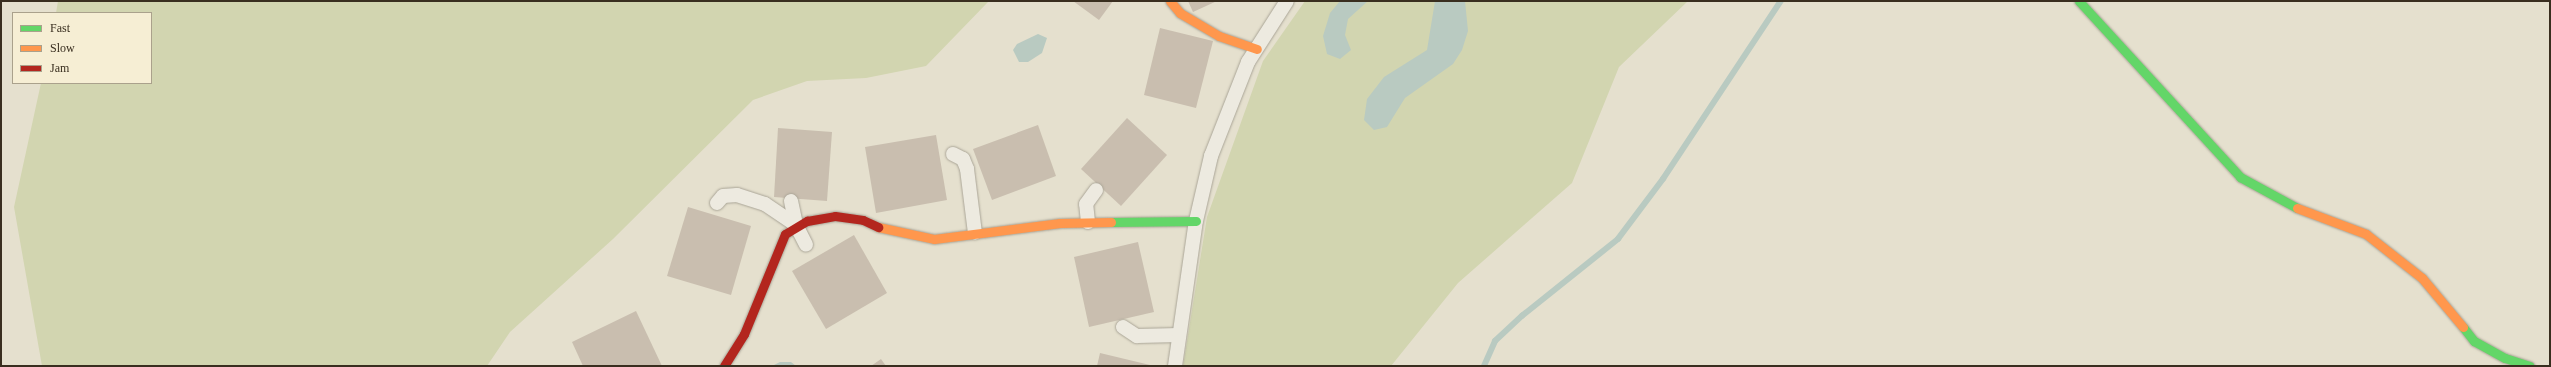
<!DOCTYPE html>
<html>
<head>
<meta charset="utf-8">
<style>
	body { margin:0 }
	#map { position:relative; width:2551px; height:367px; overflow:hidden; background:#e5e0ce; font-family:"Times New Roman",serif }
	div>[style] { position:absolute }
	.green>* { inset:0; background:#d2d5b0 }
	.water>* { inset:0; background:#b9cac1 }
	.stream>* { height:5.5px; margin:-2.75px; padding:0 2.75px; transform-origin:2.75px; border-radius:2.75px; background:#b9cac1 }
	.building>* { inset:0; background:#c9beaf }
	.roads { filter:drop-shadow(0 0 1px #aaa597) drop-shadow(0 0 1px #aaa597) }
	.street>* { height:14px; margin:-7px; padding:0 7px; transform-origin:7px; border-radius:7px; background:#edeae0 }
	.fast>* { height:9px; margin:-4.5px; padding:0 4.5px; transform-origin:4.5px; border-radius:4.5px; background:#63d668 }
	.slow>* { height:9px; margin:-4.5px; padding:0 4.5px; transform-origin:4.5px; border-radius:4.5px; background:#ff974d }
	.jam>* { height:9px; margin:-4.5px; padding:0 4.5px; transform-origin:4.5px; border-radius:4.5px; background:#b3261e }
	span { translate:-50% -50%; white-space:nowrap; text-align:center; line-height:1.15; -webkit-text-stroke:3.5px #f6eed4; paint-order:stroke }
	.frame { position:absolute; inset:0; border:2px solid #392e1f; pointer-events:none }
	.legend { position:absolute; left:12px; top:12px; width:140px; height:72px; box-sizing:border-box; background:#f6eed4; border:1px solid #aaa18c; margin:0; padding:5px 7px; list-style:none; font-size:12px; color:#392e1f }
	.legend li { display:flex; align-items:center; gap:8px; height:20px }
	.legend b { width:20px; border:1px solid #aaa18c }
</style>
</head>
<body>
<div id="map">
	<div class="green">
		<div style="clip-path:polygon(58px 1px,989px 1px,926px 66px,866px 78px,807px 81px,753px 100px,613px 239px,510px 332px,487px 366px,42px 366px,14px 207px,41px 83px,151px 83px,151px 13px,56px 13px)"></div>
		<div style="clip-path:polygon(1305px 1px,1688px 1px,1619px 67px,1572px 183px,1458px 283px,1391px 366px,1183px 366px,1207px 217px,1263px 61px)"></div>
	</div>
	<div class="water">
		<div style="clip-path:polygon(1340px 1px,1368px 1px,1348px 19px,1345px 35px,1351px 50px,1340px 59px,1327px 54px,1323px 36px,1330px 13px)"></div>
		<div style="clip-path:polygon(1435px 1px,1465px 1px,1468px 31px,1462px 50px,1453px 64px,1405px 98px,1387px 127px,1374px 130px,1364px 120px,1367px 99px,1384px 77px,1427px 50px)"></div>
		<div style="clip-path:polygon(1038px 34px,1047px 38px,1042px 53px,1028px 62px,1019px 62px,1013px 50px,1017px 44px)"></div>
		<div style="clip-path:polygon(780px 362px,791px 362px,796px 366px,772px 366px)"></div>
	</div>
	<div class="stream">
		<div style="left:1484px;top:366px;width:27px;rotate:-66deg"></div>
		<div style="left:1495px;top:341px;width:37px;rotate:-43deg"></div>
		<div style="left:1522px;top:316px;width:123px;rotate:-38.7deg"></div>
		<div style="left:1618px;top:239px;width:75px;rotate:-53.1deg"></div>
		<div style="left:1663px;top:179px;width:214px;rotate:-56.5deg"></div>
	</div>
	<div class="building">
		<div style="clip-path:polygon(1073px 1px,1113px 1px,1099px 20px)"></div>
		<div style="clip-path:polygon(1188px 1px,1217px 1px,1193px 12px)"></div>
		<div style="clip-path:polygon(1160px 28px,1213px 41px,1196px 108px,1144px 95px)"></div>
		<div style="clip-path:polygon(1127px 118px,1167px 155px,1121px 206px,1081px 169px)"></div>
		<div style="clip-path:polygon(1038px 125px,1056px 176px,992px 200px,973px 149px)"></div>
		<div style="clip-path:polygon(778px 128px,832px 132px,827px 201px,774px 197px)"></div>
		<div style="clip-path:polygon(936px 135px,947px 200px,876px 213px,865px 147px)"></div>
		<div style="clip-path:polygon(688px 207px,751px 226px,731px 295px,667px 276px)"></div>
		<div style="clip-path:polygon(854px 235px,887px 293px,826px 329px,792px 271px)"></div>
		<div style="clip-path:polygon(1138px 242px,1154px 312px,1089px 327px,1074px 257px)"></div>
		<div style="clip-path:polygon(636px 311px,662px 366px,583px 366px,572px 342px)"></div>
		<div style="clip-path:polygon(1100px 353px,1150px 365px,1150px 366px,1097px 366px)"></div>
		<div style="clip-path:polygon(881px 359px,886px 366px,871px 366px)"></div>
	</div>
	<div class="roads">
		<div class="street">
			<div style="left:953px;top:154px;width:11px;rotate:27deg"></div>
			<div style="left:963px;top:159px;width:11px;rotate:68deg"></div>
			<div style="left:967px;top:169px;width:64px;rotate:82.9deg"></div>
			<div style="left:791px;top:201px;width:25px;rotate:78deg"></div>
			<div style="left:796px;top:225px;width:22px;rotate:63deg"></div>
			<div style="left:717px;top:203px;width:9px;rotate:-49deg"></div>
			<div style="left:723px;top:196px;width:14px;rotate:-4deg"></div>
			<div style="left:737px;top:195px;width:29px;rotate:18deg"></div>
			<div style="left:765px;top:204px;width:37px;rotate:34deg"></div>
			<div style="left:1088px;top:222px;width:18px;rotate:-96deg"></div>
			<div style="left:1086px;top:204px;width:17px;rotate:-54deg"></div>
			<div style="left:1123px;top:327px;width:17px;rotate:33deg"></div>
			<div style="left:1137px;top:336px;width:42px;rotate:-1.4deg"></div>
			<div style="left:1175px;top:366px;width:147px;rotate:-81.8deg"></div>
			<div style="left:1196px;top:221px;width:67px;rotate:-77deg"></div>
			<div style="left:1211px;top:156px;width:101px;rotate:-68.5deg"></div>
			<div style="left:1248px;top:62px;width:72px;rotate:-57.4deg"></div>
		</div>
		<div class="fast">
			<div style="left:2079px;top:1px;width:239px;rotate:47.5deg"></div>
			<div style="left:2240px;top:177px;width:65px;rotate:28.5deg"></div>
			<div style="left:1111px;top:222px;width:85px;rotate:-0.7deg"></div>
			<div style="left:2463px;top:327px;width:18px;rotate:52deg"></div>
			<div style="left:2474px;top:341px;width:35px;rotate:29deg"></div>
			<div style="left:2505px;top:358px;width:26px;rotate:18deg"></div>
		</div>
		<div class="slow">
			<div style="left:1170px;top:1px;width:16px;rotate:50deg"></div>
			<div style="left:1180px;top:13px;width:45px;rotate:30.5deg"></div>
			<div style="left:1219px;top:36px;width:40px;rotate:18.9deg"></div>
			<div style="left:2297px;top:208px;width:74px;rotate:20.6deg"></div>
			<div style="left:2366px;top:234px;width:71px;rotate:38.2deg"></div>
			<div style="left:2422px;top:278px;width:64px;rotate:50.1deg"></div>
			<div style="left:878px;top:227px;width:57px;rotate:12.1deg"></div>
			<div style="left:934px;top:239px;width:127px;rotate:-7.2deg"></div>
			<div style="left:1060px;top:223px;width:51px;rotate:-1.1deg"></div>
		</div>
		<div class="jam">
			<div style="left:724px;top:366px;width:38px;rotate:-58deg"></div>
			<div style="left:744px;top:334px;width:108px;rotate:-67.7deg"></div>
			<div style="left:785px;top:234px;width:26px;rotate:-31deg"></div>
			<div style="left:807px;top:221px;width:28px;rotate:-10deg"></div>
			<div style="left:835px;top:216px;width:28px;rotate:8deg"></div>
			<div style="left:863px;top:220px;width:17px;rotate:25deg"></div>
		</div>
	</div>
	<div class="frame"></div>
	<ul class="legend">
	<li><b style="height:5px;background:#63d668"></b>Fast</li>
	<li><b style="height:5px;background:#ff974d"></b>Slow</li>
	<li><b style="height:5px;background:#b3261e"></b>Jam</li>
	</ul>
</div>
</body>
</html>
